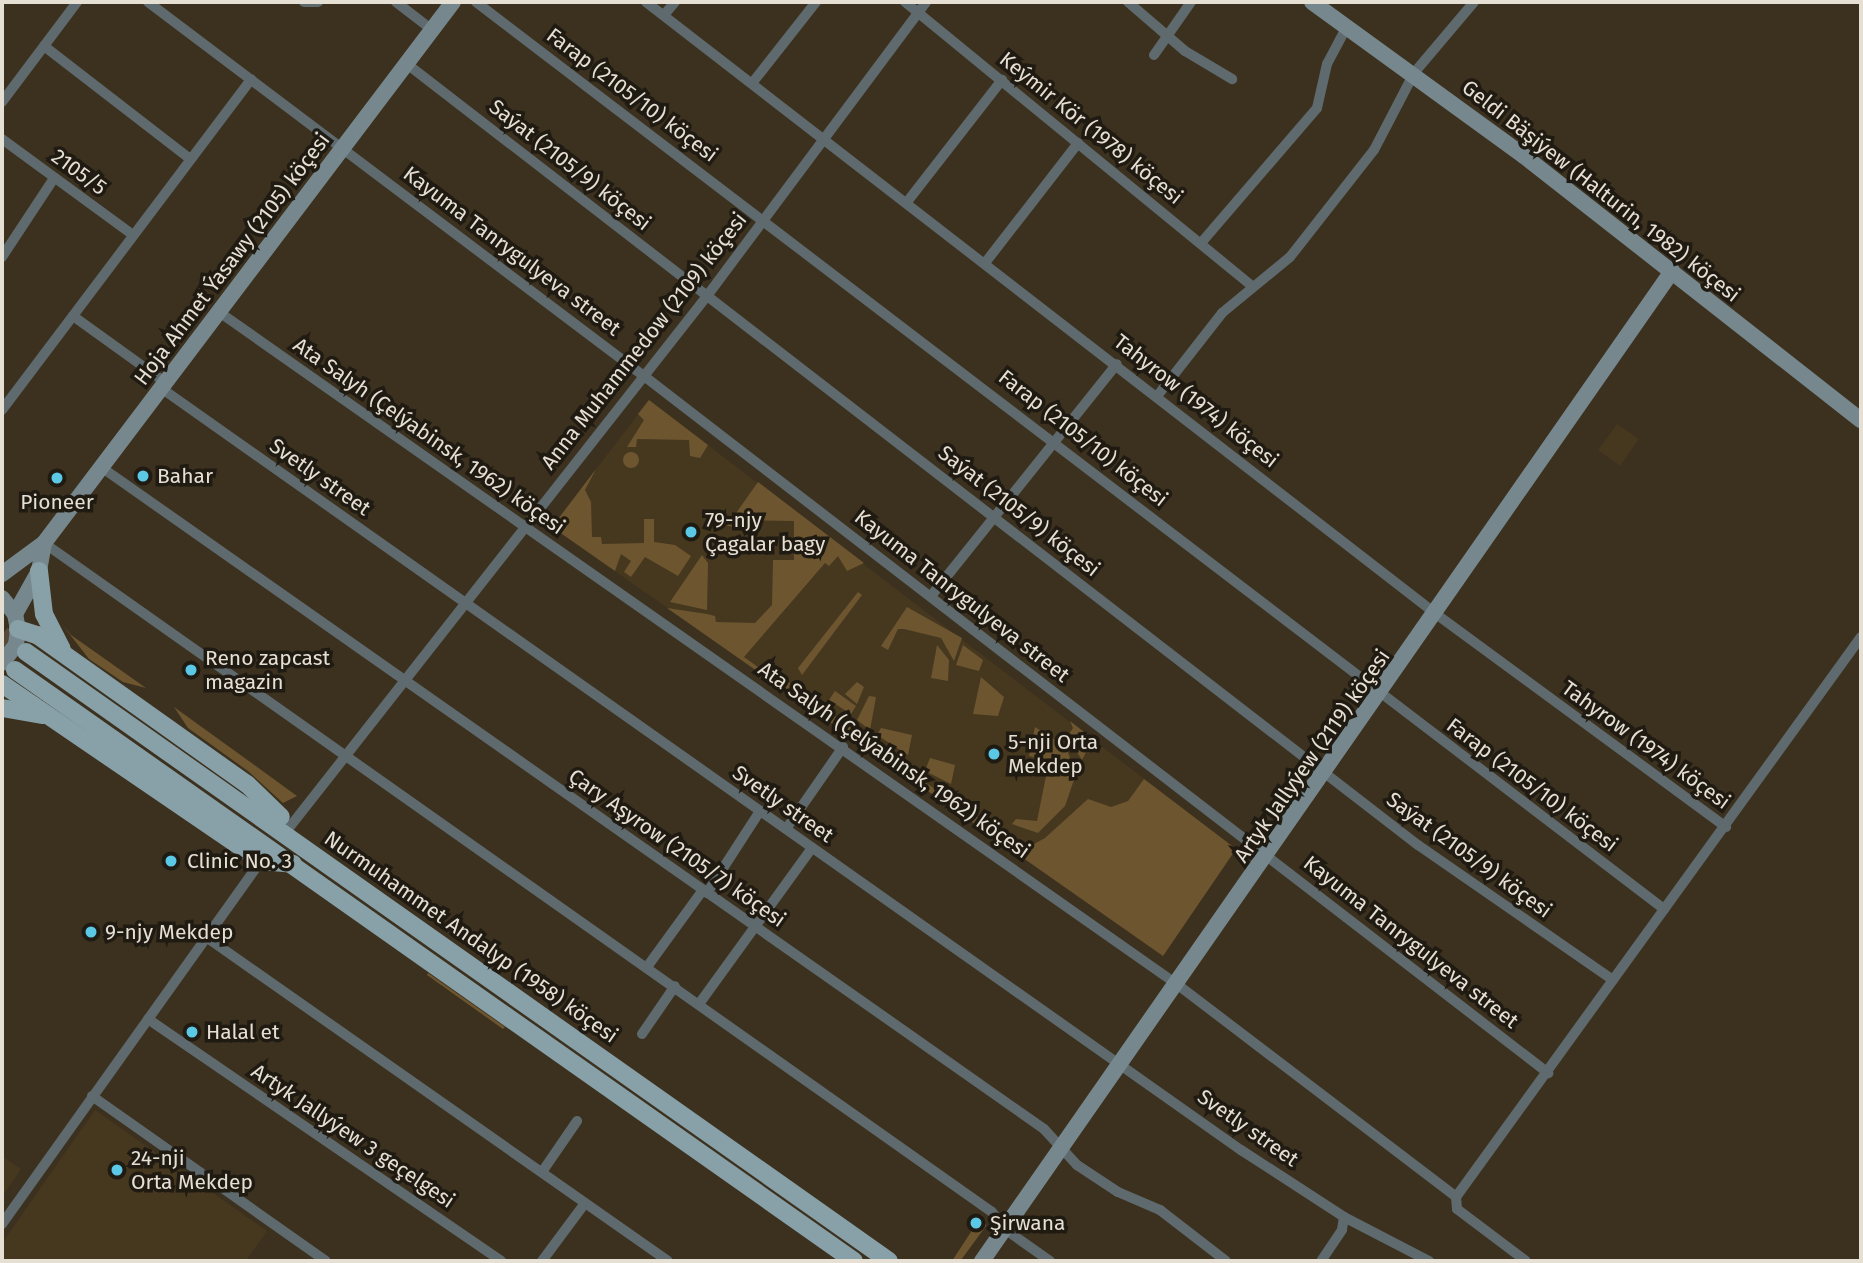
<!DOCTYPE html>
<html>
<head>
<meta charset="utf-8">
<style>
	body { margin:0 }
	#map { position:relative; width:1863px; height:1263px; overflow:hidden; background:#3c311f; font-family:"Fira Sans",sans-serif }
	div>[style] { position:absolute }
	.built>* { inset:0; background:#46371f }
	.green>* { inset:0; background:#6d562f }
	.round { border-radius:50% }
	.primary-tunnel>* { height:18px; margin-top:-9px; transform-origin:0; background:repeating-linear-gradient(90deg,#564b3a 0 18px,transparent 0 27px) }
	.street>* { height:10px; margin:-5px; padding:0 5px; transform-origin:5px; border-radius:5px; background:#5f6a6e }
	.secondary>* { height:16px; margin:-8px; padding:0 8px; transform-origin:8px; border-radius:8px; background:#76888e }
	.primary>* { height:18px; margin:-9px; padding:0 9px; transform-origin:9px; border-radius:9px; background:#88a0a7 }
	.dots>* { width:19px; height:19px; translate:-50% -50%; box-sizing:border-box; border:4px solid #1f1a12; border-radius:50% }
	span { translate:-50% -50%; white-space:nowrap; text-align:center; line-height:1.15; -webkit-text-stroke:7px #1f1a12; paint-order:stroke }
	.street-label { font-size:21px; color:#e6dfd4 }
	.poi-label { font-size:21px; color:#e6dfd4 }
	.left { translate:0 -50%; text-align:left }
	.frame { position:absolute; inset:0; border:4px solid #e6dfd4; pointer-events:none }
</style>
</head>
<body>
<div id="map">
	<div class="built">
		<div style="clip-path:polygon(649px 400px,1236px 849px,1163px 956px,552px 527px)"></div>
		<div style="clip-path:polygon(1617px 424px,1639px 439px,1620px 466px,1598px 450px)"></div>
		<div style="clip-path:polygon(95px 1110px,267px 1231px,246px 1261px,2px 1261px,2px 1243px)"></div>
		<div style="clip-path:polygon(2px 1156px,21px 1169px,2px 1197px)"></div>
	</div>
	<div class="green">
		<div style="clip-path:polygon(649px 400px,708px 445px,700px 458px,690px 456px,689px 440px,637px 439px,636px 447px,627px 447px,644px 420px,638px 414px)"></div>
		<div class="round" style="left:623px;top:452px;width:16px;height:16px"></div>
		<div style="clip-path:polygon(596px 469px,585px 490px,591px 502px,592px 537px,601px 537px,602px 544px,644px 543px,644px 519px,654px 519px,654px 542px,675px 545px,691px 556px,678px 576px,645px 557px,631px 577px,624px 572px,631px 561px,621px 554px,615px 571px,552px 527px)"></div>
		<div style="clip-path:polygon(758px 482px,864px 563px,847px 571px,838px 556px,829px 566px,825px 563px,744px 657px,783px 685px,787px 681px,905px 767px,901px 772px,667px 608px,707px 614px,715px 616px,716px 622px,755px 623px,772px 605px,773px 560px,794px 560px,794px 521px,741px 520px,740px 527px,727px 526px)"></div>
		<div style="clip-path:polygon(702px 555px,708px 563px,707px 610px,670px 602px)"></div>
		<div style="clip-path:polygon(858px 592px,862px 595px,802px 675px,798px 668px)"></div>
		<div style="clip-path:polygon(907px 607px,962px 638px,954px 661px,941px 638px,904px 629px,898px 629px,888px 650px,881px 646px)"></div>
		<div style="clip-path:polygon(61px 623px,71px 635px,146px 688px,123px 682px,89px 659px)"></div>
		<div style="clip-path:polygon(937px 645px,949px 660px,948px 681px,931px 678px)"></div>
		<div style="clip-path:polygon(963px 645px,983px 660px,979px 671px,956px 665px)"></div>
		<div style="clip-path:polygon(981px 677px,1004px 697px,998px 716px,973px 714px)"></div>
		<div style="clip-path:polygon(857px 682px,864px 687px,857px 704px,845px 694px)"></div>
		<div style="clip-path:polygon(835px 691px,856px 706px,851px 714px,829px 700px)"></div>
		<div style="clip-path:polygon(869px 696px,876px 697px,870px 730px,857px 720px)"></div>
		<div style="clip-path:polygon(174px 707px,253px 764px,297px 796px,283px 803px,248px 771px,188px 728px)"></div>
		<div style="clip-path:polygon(1070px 721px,1093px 739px,1082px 760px,1067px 737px,1073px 728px)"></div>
		<div style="clip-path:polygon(1035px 727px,1066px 747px,1076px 774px,1065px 806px,1038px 833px,1012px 824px,1016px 819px,1037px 821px,1049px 761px,1029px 756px)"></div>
		<div style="clip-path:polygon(881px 728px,912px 735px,908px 755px,877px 735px)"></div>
		<div style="clip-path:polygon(930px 758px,955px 765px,951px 784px,925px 771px)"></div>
		<div style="clip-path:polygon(1144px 779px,1236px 849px,1163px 956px,912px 780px,926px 783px,1025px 849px,1045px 838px,1088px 799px,1111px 807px,1128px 801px)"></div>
		<div style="clip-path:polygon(428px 973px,505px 1027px,503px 1029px,427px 975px)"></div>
		<div style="clip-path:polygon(982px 1215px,986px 1226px,961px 1260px,952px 1261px)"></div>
	</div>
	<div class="primary-tunnel">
		<div style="left:2px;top:635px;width:29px;rotate:35deg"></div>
	</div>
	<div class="street">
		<div style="left:148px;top:2px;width:621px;rotate:37.02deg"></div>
		<div style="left:644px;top:376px;width:1142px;rotate:37.63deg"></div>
		<div style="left:304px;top:2px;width:14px"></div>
		<div style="left:396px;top:2px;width:44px;rotate:37.6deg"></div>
		<div style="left:476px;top:2px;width:1495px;rotate:37.36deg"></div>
		<div style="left:646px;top:2px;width:999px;rotate:37.76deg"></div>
		<div style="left:1436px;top:614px;width:360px;rotate:36.3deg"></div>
		<div style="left:905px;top:2px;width:448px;rotate:39.3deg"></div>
		<div style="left:1128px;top:2px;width:75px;rotate:40.7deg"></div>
		<div style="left:1185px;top:51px;width:55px;rotate:30.8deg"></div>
		<div style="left:664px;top:15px;width:17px;rotate:-50deg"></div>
		<div style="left:44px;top:46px;width:185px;rotate:37.7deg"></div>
		<div style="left:1154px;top:55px;width:65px;rotate:-55.1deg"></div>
		<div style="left:407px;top:64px;width:1278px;rotate:37.69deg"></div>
		<div style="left:1418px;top:845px;width:237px;rotate:34.7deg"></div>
		<div style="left:753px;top:82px;width:102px;rotate:-51.8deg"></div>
		<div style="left:2px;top:102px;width:125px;rotate:-53.1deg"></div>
		<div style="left:2px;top:139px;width:162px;rotate:36.2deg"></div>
		<div style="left:907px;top:202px;width:155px;rotate:-52.1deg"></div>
		<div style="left:1201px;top:243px;width:178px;rotate:-49.3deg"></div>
		<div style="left:1317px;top:108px;width:45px;rotate:-77.2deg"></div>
		<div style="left:1327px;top:64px;width:40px;rotate:-62deg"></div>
		<div style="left:2px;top:257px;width:95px;rotate:-56.6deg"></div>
		<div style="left:985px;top:263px;width:152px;rotate:-52.2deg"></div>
		<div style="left:219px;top:312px;width:1172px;rotate:35.06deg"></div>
		<div style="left:1178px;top:985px;width:350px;rotate:37.3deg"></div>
		<div style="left:1456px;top:1197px;width:12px;rotate:85deg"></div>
		<div style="left:1457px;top:1209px;width:86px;rotate:37deg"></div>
		<div style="left:73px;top:316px;width:113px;rotate:35.7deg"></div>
		<div style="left:161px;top:388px;width:1322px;rotate:35.21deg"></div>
		<div style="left:1241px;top:1150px;width:123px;rotate:33deg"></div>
		<div style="left:1344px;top:1217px;width:13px;rotate:99deg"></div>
		<div style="left:1342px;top:1230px;width:37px;rotate:124deg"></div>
		<div style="left:1158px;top:395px;width:104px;rotate:-52deg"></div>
		<div style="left:1222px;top:313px;width:88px;rotate:-39.5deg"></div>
		<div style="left:1290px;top:257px;width:136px;rotate:-51.9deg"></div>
		<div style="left:1374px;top:150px;width:87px;rotate:-62.5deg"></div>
		<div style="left:1414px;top:73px;width:93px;rotate:-49.8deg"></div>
		<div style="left:2px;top:410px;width:414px;rotate:-53deg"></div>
		<div style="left:101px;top:467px;width:1152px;rotate:35.07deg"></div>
		<div style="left:1044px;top:1129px;width:49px;rotate:47.5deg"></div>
		<div style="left:1077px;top:1165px;width:49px;rotate:33.4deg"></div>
		<div style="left:1118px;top:1192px;width:46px;rotate:23.2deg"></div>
		<div style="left:1160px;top:1210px;width:83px;rotate:37.7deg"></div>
		<div style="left:44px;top:543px;width:1160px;rotate:35.21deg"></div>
		<div style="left:992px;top:1212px;width:23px;rotate:52deg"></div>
		<div style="left:1006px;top:1230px;width:54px;rotate:35.2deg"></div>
		<div style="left:931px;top:596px;width:297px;rotate:-51.3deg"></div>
		<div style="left:786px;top:829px;width:100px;rotate:-55.2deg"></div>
		<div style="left:285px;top:833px;width:683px;rotate:-51.84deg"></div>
		<div style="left:707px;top:296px;width:367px;rotate:-53.3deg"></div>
		<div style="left:707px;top:893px;width:98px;rotate:-57.1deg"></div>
		<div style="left:206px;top:937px;width:564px;rotate:35.04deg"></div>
		<div style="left:647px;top:967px;width:95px;rotate:-54deg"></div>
		<div style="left:699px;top:1004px;width:193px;rotate:-54.1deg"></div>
		<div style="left:148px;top:1019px;width:428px;rotate:34.4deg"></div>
		<div style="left:642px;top:1034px;width:58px;rotate:-55.5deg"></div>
		<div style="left:92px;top:1096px;width:286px;rotate:35.2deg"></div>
		<div style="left:542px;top:1172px;width:62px;rotate:-55.5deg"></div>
		<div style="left:1456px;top:1197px;width:691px;rotate:-54.13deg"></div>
		<div style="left:1344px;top:1217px;width:96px;rotate:27.4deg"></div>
		<div style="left:2px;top:1224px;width:446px;rotate:-54.5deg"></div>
		<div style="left:542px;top:1261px;width:72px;rotate:-53.4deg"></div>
	</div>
	<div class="secondary">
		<div style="left:1312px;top:2px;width:262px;rotate:36deg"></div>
		<div style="left:1524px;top:156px;width:428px;rotate:38.1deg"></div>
		<div style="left:2px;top:574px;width:52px;rotate:-36.4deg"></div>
		<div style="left:44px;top:543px;width:678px;rotate:-52.91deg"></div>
		<div style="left:2px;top:598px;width:21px;rotate:51deg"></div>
		<div style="left:15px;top:614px;width:15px;rotate:79deg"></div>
		<div style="left:18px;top:629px;width:16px;rotate:97deg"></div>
		<div style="left:16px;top:645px;width:23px;rotate:128deg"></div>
		<div style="left:15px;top:614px;width:49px;rotate:-60.8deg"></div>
		<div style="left:39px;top:571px;width:28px;rotate:-80deg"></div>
		<div style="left:982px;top:1261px;width:1207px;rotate:-55.12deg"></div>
	</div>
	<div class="primary">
		<div style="left:39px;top:571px;width:43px;rotate:83.4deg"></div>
		<div style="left:44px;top:614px;width:39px;rotate:63deg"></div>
		<div style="left:18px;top:629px;width:20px;rotate:18deg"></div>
		<div style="left:37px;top:635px;width:257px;rotate:35.4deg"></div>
		<div style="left:247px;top:784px;width:47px;rotate:44.1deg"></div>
		<div style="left:26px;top:652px;width:1056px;rotate:35.21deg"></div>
		<div style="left:15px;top:670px;width:1026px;rotate:35.16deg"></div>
		<div style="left:2px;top:684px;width:314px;rotate:34.3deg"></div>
		<div style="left:261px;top:861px;width:32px;rotate:5deg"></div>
		<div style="left:2px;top:708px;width:42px;rotate:9.7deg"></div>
	</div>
	<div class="dots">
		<div style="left:143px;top:476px;background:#5bc8e6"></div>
		<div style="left:57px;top:478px;background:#5bc8e6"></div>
		<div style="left:691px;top:532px;background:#5bc8e6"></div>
		<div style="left:191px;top:670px;background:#5bc8e6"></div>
		<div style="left:994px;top:754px;background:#5bc8e6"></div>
		<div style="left:171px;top:861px;background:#5bc8e6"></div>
		<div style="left:91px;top:932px;background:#5bc8e6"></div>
		<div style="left:192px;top:1032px;background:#5bc8e6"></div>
		<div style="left:117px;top:1170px;background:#5bc8e6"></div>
		<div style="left:976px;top:1223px;background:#5bc8e6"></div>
	</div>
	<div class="street-label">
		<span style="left:632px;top:95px;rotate:37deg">Farap (2105/10) köçesi</span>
		<span style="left:1091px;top:128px;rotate:39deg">Keýmir Kör (1978) köçesi</span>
		<span style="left:570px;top:165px;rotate:38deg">Saýat (2105/9) köçesi</span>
		<span style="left:79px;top:172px;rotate:36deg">2105/5</span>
		<span style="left:1601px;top:191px;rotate:38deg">Geldi Bäşiýew (Halturin, 1982) köçesi</span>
		<span style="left:512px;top:251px;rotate:37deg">Kayuma Tanrygulyeva street</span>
		<span style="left:232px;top:259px;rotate:-53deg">Hoja Ahmet Ýasawy (2105) köçesi</span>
		<span style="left:644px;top:341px;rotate:-52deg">Anna Muhammedow (2109) köçesi</span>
		<span style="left:1196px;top:401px;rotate:38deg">Tahyrow (1974) köçesi</span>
		<span style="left:429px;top:436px;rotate:35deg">Ata Salyh (Çelýabinsk, 1962) köçesi</span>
		<span style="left:1083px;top:438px;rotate:38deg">Farap (2105/10) köçesi</span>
		<span style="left:320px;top:477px;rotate:35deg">Svetly street</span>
		<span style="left:1019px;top:511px;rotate:38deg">Saýat (2105/9) köçesi</span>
		<span style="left:962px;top:596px;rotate:38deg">Kayuma Tanrygulyeva street</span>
		<span style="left:1646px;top:745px;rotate:36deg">Tahyrow (1974) köçesi</span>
		<span style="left:1312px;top:756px;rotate:-55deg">Artyk Jallyýew (2119) köçesi</span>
		<span style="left:894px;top:760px;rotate:35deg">Ata Salyh (Çelýabinsk, 1962) köçesi</span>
		<span style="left:1532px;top:785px;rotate:37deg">Farap (2105/10) köçesi</span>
		<span style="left:783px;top:804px;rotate:35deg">Svetly street</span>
		<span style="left:677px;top:848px;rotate:35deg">Çary Aşyrow (2105/7) köçesi</span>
		<span style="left:1469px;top:855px;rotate:36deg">Saýat (2105/9) köçesi</span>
		<span style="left:471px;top:937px;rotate:35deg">Nurmuhammet Andalyp (1958) köçesi</span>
		<span style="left:1411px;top:942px;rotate:38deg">Kayuma Tanrygulyeva street</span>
		<span style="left:1248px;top:1128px;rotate:35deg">Svetly street</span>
		<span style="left:353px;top:1136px;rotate:34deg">Artyk Jallyýew 3 geçelgesi</span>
	</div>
	<div class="poi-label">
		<span class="left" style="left:157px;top:476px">Bahar</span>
		<span style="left:57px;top:502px">Pioneer</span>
		<span class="left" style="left:705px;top:532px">79-njy<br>Çagalar bagy</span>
		<span class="left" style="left:205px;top:670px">Reno zapcast<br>magazin</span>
		<span class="left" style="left:1008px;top:754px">5-nji Orta<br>Mekdep</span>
		<span class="left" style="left:187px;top:861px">Clinic No. 3</span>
		<span class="left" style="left:105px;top:932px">9-njy Mekdep</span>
		<span class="left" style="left:206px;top:1032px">Halal et</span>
		<span class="left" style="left:131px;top:1170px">24-nji<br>Orta Mekdep</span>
		<span class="left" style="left:990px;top:1223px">Şirwana</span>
	</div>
	<div class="frame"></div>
</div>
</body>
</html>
